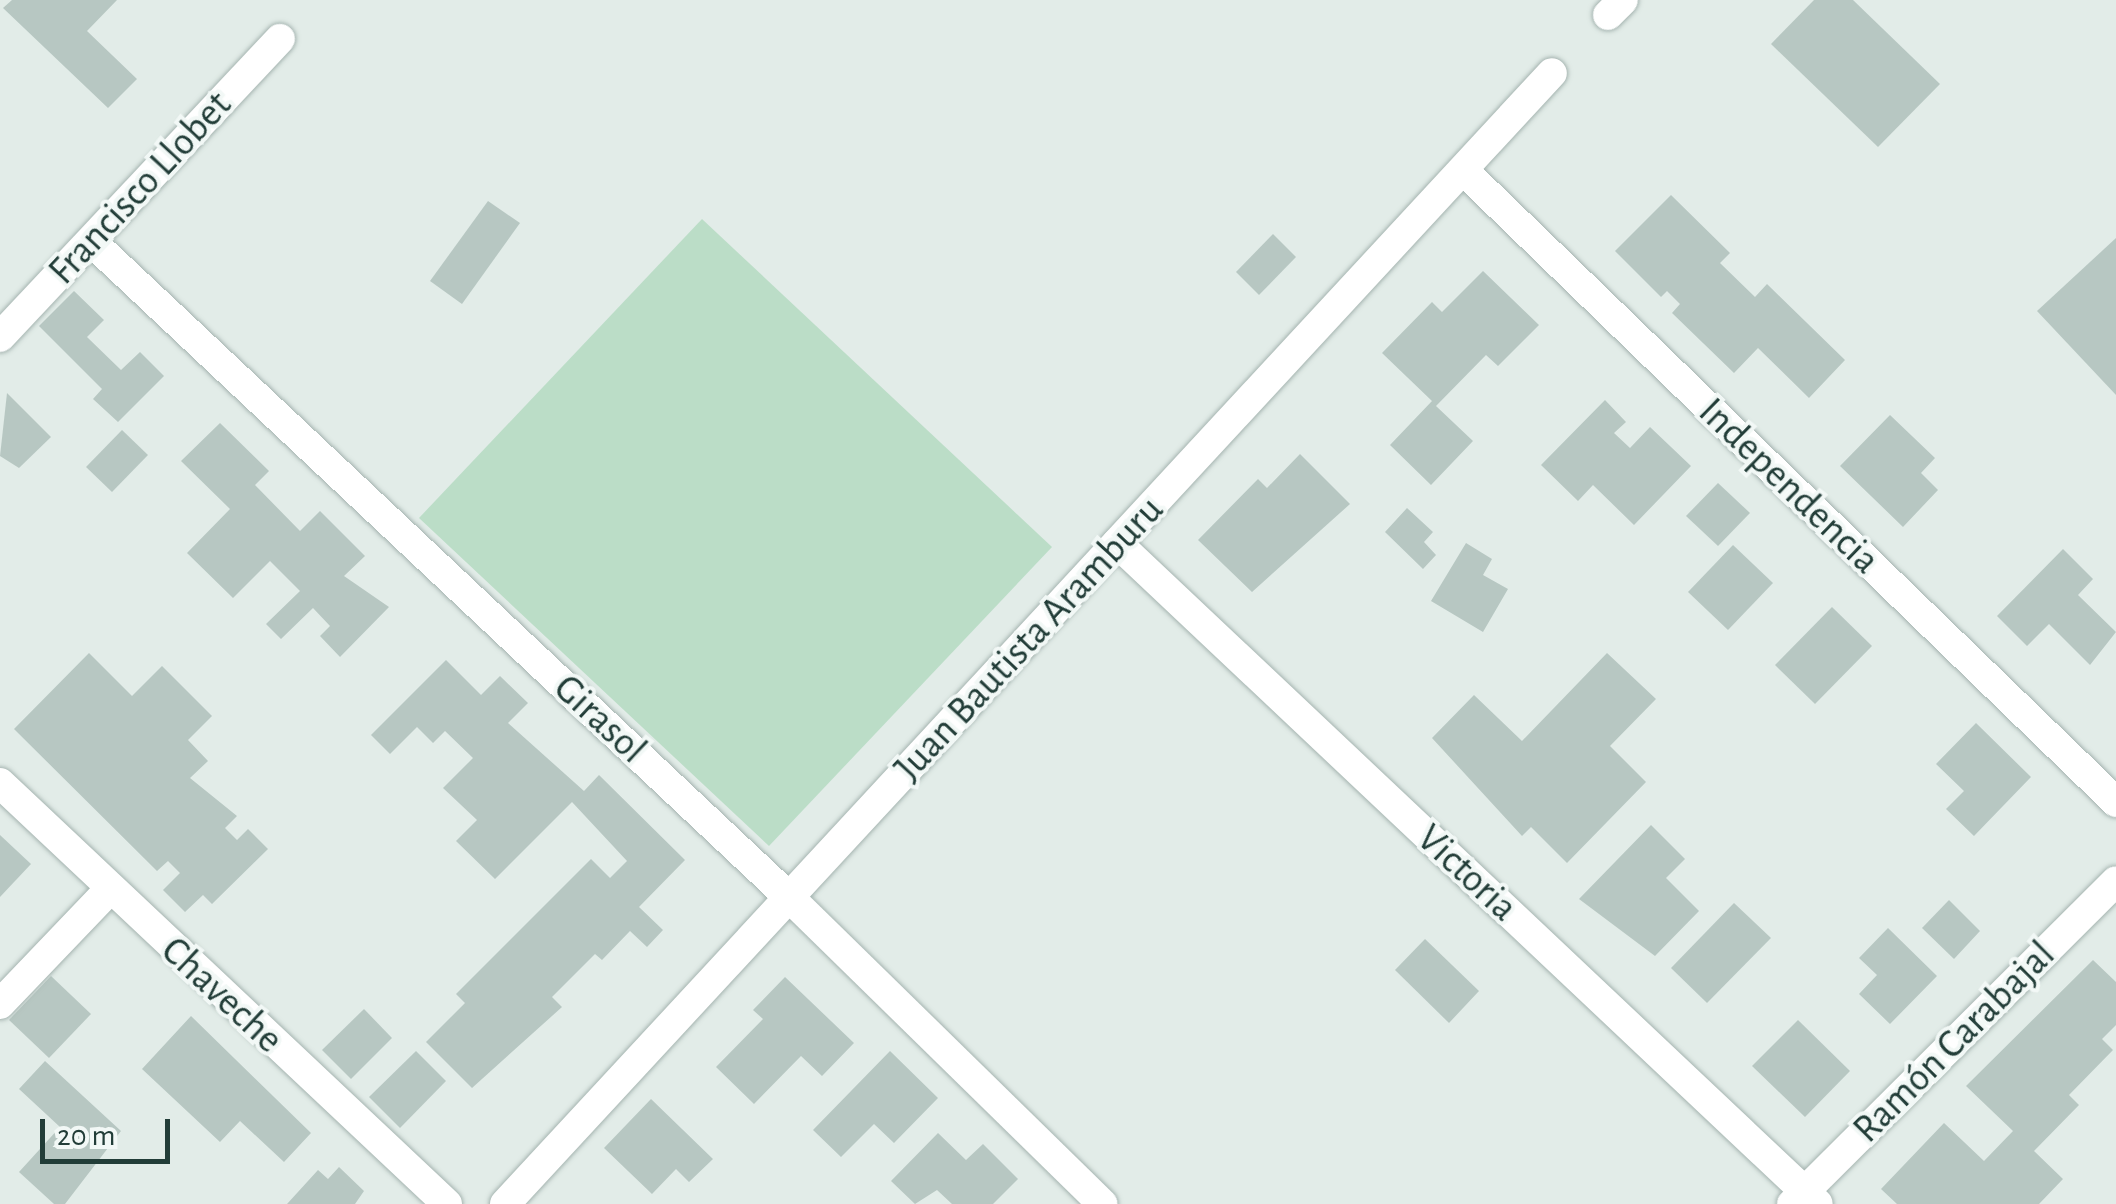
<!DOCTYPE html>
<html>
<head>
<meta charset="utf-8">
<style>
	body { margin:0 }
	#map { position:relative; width:2116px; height:1204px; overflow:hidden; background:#e2ece8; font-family:"Alegreya Sans",sans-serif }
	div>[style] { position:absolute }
	.green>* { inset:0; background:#bbddc7 }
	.building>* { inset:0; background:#b7c7c2 }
	.roads { filter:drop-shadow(0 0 2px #a5b4b0) drop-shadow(0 0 2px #a5b4b0) }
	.minor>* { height:30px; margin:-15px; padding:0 15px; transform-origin:15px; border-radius:15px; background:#fff }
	span { translate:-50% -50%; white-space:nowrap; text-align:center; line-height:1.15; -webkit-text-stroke:8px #f2f8f6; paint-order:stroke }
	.street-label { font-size:40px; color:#223d38 }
	.scale { position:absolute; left:40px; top:1119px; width:130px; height:45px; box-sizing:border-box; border:5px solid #223d38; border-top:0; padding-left:12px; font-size:30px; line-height:35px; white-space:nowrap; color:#223d38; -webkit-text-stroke:8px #f2f8f6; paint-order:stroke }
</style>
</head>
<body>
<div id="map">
	<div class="green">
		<div style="clip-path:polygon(702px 219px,1052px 547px,769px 846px,419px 518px)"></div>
	</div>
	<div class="building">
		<div style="clip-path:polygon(12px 0,117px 0,87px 31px,137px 79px,108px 108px,3px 8px)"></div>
		<div style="clip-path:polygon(1814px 0,1853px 0,1940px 84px,1878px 147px,1771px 44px)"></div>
		<div style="clip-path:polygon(1671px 195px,1730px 253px,1720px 263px,1755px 297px,1767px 284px,1845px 360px,1809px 398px,1758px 348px,1734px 373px,1672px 313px,1680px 304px,1667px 291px,1661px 297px,1615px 251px)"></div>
		<div style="clip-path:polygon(488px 201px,520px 223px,462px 304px,430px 281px)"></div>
		<div style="clip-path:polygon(1273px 234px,1296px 257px,1259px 295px,1236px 272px)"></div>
		<div style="clip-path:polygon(2116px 238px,2116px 395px,2037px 311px)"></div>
		<div style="clip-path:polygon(1483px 271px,1539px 325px,1498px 366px,1486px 355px,1436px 406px,1473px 441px,1431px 485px,1390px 445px,1432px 401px,1382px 353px,1432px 302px,1442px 312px)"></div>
		<div style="clip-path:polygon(74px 291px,104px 320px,87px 337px,121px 370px,140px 352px,164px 376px,118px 422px,93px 399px,102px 389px,39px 326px)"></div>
		<div style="clip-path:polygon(7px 393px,51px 437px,19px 468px,0 456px)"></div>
		<div style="clip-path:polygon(1605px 400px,1626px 422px,1614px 433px,1630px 448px,1650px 427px,1691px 466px,1634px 525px,1593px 485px,1578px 501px,1541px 465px)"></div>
		<div style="clip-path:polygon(1890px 415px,1935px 458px,1921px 473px,1938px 490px,1903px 527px,1840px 466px)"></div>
		<div style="clip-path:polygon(220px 423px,269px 471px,255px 485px,300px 531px,320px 511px,365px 556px,344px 576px,389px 607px,340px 657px,320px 636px,330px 626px,313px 608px,281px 639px,266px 624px,300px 591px,270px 561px,233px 598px,187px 553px,230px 509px,181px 461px)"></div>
		<div style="clip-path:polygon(122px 430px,148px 455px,112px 492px,86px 467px)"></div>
		<div style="clip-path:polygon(1300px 454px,1350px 504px,1252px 592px,1198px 540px,1258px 479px,1267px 488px)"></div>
		<div style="clip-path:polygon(1718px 483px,1750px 513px,1718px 546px,1686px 516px)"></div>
		<div style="clip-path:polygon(1407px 508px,1433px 532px,1424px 542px,1436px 555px,1423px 569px,1385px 532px)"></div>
		<div style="clip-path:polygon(1466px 543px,1492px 559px,1483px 575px,1508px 589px,1483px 632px,1431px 601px)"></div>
		<div style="clip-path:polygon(1733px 545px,1773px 583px,1728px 630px,1688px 592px)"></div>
		<div style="clip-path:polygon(2063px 549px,2093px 579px,2078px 595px,2116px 632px,2090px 665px,2049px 624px,2027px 646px,1997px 616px)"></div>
		<div style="clip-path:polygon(1832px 607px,1872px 646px,1815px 704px,1775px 665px)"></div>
		<div style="clip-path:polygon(89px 653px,132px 696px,162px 666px,212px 716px,188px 740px,208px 761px,190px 778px,237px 816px,225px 828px,237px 840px,248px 829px,268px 849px,212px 904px,203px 895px,185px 912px,163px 890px,180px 873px,168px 861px,157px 871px,14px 729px)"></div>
		<div style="clip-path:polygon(1607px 653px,1656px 699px,1610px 746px,1646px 782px,1567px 863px,1531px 827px,1522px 836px,1432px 738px,1474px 695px,1522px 741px)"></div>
		<div style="clip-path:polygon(446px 660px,481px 695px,500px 676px,528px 703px,508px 723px,584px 791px,599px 775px,685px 860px,639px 907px,663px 930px,647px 947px,630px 931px,602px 960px,595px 954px,552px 997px,562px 1007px,472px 1088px,426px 1042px,465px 1003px,456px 994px,591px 859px,610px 878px,627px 861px,572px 802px,495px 879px,456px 841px,477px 820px,443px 788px,473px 758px,445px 731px,433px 743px,417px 727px,390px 754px,371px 735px)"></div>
		<div style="clip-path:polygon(1976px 723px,2031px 777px,1974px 836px,1946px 809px,1964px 791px,1936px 764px)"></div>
		<div style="clip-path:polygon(1651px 825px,1685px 859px,1666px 878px,1699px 911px,1655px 956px,1579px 899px)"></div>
		<div style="clip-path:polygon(0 835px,31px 864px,0 897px)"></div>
		<div style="clip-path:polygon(1949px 900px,1980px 931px,1954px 959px,1922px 928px)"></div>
		<div style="clip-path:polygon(1734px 903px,1771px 938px,1707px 1003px,1671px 968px)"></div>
		<div style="clip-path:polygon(1888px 928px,1937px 976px,1890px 1024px,1859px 994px,1877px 975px,1859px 958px)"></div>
		<div style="clip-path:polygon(1425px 939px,1479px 991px,1449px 1023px,1395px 970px)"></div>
		<div style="clip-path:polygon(2093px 960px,2116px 982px,2116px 1025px,2102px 1039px,2113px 1050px,2069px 1095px,2079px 1105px,2034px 1151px,2063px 1179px,2039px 1204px,1897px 1204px,1881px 1189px,1944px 1123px,1984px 1161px,2013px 1131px,1966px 1086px)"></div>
		<div style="clip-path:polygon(51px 976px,91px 1014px,49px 1058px,9px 1020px)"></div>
		<div style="clip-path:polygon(785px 977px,854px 1043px,822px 1076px,801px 1056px,754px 1104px,716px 1067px,763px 1019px,753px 1010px)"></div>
		<div style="clip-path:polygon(364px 1009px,392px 1038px,351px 1079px,322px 1050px)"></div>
		<div style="clip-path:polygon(191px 1016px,311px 1133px,284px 1162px,240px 1121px,220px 1142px,142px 1069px)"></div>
		<div style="clip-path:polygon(1798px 1020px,1850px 1071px,1805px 1117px,1752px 1066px)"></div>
		<div style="clip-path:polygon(416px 1051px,446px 1081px,400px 1128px,369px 1097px)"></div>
		<div style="clip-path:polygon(890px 1051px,938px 1098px,894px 1143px,874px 1124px,841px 1157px,813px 1130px)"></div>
		<div style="clip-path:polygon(45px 1061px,121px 1131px,65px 1204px,54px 1204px,19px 1172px,60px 1127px,19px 1089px)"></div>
		<div style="clip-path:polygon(651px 1099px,713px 1159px,689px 1182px,676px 1169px,652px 1194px,604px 1148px)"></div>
		<div style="clip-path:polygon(938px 1133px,966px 1160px,983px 1144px,1018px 1179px,993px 1204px,952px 1204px,937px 1190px,915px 1204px,891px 1181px)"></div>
		<div style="clip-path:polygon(339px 1167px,364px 1191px,355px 1204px,287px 1204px,318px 1170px,328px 1179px)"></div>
	</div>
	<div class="roads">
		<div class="minor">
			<div style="left:1608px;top:15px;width:21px;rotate:-45deg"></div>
			<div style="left:1463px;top:170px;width:909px;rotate:44.06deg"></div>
			<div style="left:91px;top:241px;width:961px;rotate:43.23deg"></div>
			<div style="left:791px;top:899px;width:436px;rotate:44.4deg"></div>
			<div style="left:0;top:337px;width:409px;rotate:-46.8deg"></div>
			<div style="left:1117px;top:543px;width:963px;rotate:43.32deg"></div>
			<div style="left:0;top:783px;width:614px;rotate:43.28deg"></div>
			<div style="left:0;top:1004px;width:158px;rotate:-46.3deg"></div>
			<div style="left:505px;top:1204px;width:1541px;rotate:-47.21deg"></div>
			<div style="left:1792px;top:1204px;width:457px;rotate:-44.9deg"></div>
		</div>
	</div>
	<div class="street-label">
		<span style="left:140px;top:188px;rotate:-47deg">Francisco Llobet</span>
		<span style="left:1789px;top:486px;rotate:44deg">Independencia</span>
		<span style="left:1029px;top:639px;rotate:-47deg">Juan Bautista Aramburu</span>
		<span style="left:600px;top:719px;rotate:43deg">Girasol</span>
		<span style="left:1467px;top:873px;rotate:43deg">Victoria</span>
		<span style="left:222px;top:995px;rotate:43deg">Chaveche</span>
		<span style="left:1954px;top:1042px;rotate:-45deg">Ramón Carabajal</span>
	</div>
	<div class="scale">20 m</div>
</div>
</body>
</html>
